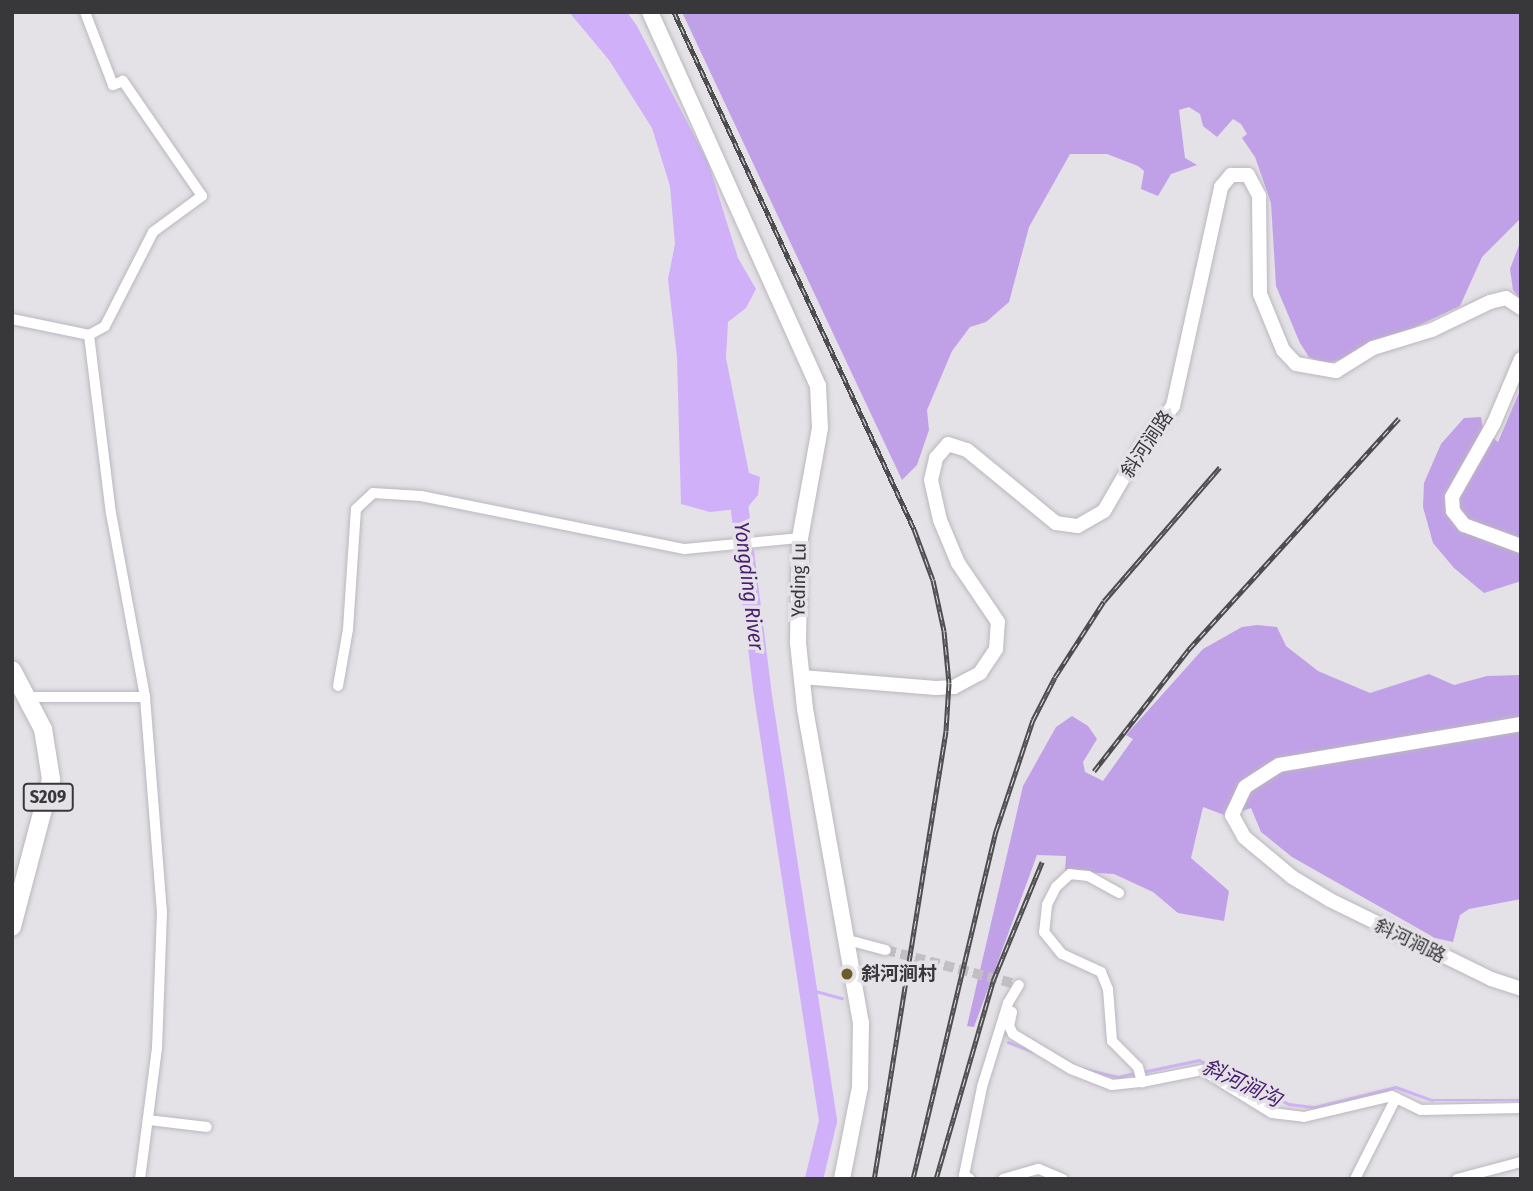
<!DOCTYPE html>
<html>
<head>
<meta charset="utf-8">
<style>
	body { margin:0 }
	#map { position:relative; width:1533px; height:1191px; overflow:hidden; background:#e4e1e7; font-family:"Fira Sans Condensed","Noto Sans SC",sans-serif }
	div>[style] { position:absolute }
	.forest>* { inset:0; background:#c0a1e8 }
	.water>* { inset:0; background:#d0b1f9 }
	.stream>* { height:2.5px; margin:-1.25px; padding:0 1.25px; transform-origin:1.25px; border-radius:1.25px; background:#d0b1f9 }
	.river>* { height:18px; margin:-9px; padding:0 9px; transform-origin:9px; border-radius:9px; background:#d0b1f9 }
	.minor-tunnel>* { height:10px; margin-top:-5px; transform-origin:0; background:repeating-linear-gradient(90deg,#c2bfc4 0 10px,transparent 0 15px) }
	.roads { filter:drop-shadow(0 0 2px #bab7bd) drop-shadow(0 0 2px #bab7bd) }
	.minor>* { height:10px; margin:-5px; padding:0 5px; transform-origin:5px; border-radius:5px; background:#fff }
	.tertiary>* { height:14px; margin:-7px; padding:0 7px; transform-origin:7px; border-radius:7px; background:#fff }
	.secondary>* { height:16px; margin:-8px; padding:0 8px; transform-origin:8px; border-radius:8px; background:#fff }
	.primary>* { height:18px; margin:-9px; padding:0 9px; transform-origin:9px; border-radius:9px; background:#fff }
	.rail>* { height:5px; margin-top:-2.5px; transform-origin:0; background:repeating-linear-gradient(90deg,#e4e1e7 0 8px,#4d4c4e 0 16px); box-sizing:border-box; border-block:2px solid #4d4c4e }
	.dots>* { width:19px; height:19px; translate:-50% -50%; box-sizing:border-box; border:4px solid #e4e1e7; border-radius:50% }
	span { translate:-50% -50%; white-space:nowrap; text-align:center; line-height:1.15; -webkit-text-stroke:7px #e4e1e7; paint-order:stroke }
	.shield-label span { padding:2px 5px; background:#e4e1e7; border:2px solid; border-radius:5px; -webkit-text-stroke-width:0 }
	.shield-label { font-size:18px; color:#383739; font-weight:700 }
	.street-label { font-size:19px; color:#383739 }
	.poi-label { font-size:19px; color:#383739; font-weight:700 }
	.left { translate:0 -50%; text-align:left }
	.water-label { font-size:21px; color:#481c6f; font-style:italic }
	.frame { position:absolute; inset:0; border:14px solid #383739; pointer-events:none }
</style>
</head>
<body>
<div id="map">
	<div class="forest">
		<div style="clip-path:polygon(682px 12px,1521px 12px,1521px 218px,1482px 257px,1460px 306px,1413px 328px,1368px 343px,1350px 357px,1325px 364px,1309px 357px,1300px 343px,1276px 286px,1271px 203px,1255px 157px,1242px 138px,1247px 134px,1241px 124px,1233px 119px,1217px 137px,1203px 126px,1200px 114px,1189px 107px,1179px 110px,1185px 158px,1197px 165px,1171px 174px,1158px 196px,1141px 189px,1144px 171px,1138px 166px,1107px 154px,1070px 154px,1029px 227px,1009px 302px,986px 322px,970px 327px,952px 351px,927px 410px,929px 430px,917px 465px,902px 480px)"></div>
		<div style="clip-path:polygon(1521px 240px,1521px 300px,1513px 290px,1510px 269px)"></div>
		<div style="clip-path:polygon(1521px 388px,1521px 581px,1484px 593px,1454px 568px,1433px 543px,1423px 507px,1424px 483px,1441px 444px,1464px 418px,1481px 417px,1483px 429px,1498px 442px)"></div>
		<div style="clip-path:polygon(1257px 625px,1277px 627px,1286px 646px,1318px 671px,1370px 693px,1429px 674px,1454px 685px,1487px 676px,1521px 675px,1521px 899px,1469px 909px,1460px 915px,1453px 942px,1435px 938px,1292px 857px,1261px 832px,1251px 808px,1227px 816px,1203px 807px,1191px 858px,1229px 891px,1224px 921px,1178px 913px,1153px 892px,1114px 874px,1065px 871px,1066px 856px,1037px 855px,974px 1027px,967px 1026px,1023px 786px,1056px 727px,1072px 716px,1088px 726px,1097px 739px,1083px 762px,1085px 772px,1103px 781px,1133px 739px,1126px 735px,1203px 649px,1242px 627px)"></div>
	</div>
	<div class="water">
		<div style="clip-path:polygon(569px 12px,627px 12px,637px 26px,708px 162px,738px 258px,756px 289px,746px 308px,728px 322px,726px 358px,749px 473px,760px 477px,758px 495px,747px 508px,710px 512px,681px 504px,677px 357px,668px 279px,675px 244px,670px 186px,652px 128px,609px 60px)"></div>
	</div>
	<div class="stream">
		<div style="left:808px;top:989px;width:35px;rotate:15deg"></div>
		<div style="left:1008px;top:1042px;width:25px;rotate:21deg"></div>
		<div style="left:1084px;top:1069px;width:35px;rotate:13deg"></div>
		<div style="left:1118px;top:1077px;width:17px;rotate:-13deg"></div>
		<div style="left:1142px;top:1072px;width:58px;rotate:-11.9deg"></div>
		<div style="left:1199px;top:1060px;width:100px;rotate:26.1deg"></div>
		<div style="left:1289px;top:1104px;width:26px;rotate:7deg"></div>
		<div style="left:1315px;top:1107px;width:83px;rotate:-13.9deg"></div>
		<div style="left:1396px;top:1087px;width:38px;rotate:20deg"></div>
		<div style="left:1432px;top:1100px;width:89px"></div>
	</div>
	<div class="river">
		<div style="left:737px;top:487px;width:204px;rotate:82.9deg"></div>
		<div style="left:762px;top:689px;width:437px;rotate:81.3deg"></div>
		<div style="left:828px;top:1121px;width:60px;rotate:103.6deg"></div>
	</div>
	<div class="minor-tunnel">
		<div style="left:886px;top:950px;width:138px;rotate:14.7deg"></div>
	</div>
	<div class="roads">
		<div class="minor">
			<div style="left:12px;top:319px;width:79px;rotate:11.7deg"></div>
			<div style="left:89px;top:335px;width:18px;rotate:-29deg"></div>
			<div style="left:105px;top:326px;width:106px;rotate:-62.9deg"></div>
			<div style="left:153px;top:232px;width:61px;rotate:-36.3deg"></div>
			<div style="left:202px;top:196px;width:140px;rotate:-124.5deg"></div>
			<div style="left:123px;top:81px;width:11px;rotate:158deg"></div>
			<div style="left:113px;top:85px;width:78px;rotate:-111deg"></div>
			<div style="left:89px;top:335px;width:179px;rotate:83deg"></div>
			<div style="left:111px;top:513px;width:187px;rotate:79.5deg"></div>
			<div style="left:145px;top:697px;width:216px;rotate:85.5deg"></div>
			<div style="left:162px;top:912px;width:136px;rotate:92.1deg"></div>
			<div style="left:157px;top:1048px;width:132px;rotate:97.4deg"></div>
			<div style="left:338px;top:686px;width:58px;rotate:-80deg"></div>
			<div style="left:348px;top:629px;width:120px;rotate:-86.2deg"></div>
			<div style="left:356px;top:509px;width:23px;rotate:-43deg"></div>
			<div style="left:373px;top:493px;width:48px;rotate:3.6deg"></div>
			<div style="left:421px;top:496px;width:269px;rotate:11.4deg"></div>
			<div style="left:685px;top:549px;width:116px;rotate:-5.5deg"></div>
			<div style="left:27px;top:697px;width:118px"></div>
			<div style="left:1119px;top:893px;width:35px;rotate:-151deg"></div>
			<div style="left:1088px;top:876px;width:18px;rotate:-174deg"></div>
			<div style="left:1070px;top:874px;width:19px;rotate:137deg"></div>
			<div style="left:1056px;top:887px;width:20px;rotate:117deg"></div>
			<div style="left:1047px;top:905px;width:27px;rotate:96deg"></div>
			<div style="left:1044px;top:932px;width:28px;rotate:51deg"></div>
			<div style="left:1062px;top:954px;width:43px;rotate:24.8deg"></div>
			<div style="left:1101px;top:972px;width:18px;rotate:68deg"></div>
			<div style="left:1108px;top:989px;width:52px;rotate:85.6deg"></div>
			<div style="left:1112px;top:1041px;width:37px;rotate:45deg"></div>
			<div style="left:1138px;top:1067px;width:16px;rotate:75deg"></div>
			<div style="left:1142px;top:1082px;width:61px;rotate:-11.3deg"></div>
			<div style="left:1202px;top:1070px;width:82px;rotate:31.6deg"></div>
			<div style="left:1272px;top:1113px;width:32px;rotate:7deg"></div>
			<div style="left:1304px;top:1117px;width:90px;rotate:-13.4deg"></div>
			<div style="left:1392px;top:1096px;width:32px;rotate:26deg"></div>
			<div style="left:1421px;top:1110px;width:100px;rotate:-1.1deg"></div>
			<div style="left:848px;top:940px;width:39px;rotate:15deg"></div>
			<div style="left:1012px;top:1012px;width:14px;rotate:102deg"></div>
			<div style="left:1009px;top:1026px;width:9px;rotate:63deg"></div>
			<div style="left:1013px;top:1034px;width:68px;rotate:31.1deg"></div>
			<div style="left:1071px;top:1069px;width:44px;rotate:21.3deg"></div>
			<div style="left:1112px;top:1085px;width:30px;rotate:-6deg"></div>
			<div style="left:148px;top:1120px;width:59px;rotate:6.8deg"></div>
			<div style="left:970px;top:1179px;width:7px;rotate:-146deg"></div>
			<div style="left:964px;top:1175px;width:90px;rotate:-78.4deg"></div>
			<div style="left:982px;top:1087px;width:88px;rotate:-72.8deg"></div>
			<div style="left:1008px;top:1003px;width:21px;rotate:-59deg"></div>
			<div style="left:1003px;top:1179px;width:37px;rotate:-16deg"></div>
			<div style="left:1039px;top:1169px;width:26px;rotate:23deg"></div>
			<div style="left:1355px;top:1179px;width:91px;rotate:-63.2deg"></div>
			<div style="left:1457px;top:1179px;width:66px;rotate:-14.9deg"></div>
		</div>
		<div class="tertiary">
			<div style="left:1521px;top:359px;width:69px;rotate:112.9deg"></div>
			<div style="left:1494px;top:423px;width:85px;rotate:119.6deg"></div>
			<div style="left:1452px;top:497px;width:14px;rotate:86deg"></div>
			<div style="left:1453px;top:511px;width:18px;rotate:52deg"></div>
			<div style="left:1464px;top:525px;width:61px;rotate:20.2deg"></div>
			<div style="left:802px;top:677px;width:134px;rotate:4.7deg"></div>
			<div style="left:936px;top:688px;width:18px;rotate:-3deg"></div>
			<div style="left:954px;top:687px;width:30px;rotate:-28deg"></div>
			<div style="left:980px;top:673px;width:29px;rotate:-56deg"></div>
			<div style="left:996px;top:649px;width:27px;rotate:-86deg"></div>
			<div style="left:998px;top:622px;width:71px;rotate:-124.1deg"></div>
			<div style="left:958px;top:563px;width:47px;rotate:-112.7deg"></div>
			<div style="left:940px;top:520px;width:41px;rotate:-102.7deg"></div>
			<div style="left:931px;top:480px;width:23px;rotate:-77deg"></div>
			<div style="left:936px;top:458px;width:18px;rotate:-49deg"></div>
			<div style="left:948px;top:444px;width:20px;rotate:18deg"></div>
			<div style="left:967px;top:450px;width:115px;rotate:39.4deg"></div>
			<div style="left:1056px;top:523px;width:22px;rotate:8deg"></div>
			<div style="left:1078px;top:526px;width:30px;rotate:-30deg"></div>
			<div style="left:1104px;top:511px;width:72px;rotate:-59.9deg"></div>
			<div style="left:1140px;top:449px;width:54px;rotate:-52.5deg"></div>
			<div style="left:1173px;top:406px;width:224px;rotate:-77.6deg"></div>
			<div style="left:1221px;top:187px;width:16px;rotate:-50deg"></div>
			<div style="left:1231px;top:175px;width:17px"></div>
			<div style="left:1248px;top:175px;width:24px;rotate:62deg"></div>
			<div style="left:1259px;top:196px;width:98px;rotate:89.4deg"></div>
			<div style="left:1260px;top:294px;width:61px;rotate:67.7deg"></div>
			<div style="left:1283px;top:350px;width:19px;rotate:47deg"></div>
			<div style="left:1296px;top:364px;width:41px;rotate:9.9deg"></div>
			<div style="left:1336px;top:371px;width:44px;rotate:-31.9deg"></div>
			<div style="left:1373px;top:348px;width:62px;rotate:-17deg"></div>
			<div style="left:1432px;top:330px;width:64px;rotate:-25.8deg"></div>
			<div style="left:1490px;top:302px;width:16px;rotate:-14deg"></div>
			<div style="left:1506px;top:298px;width:18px;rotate:34deg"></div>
			<div style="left:1521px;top:724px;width:245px;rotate:170.4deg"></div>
			<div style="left:1279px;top:765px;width:40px;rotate:147.1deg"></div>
			<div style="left:1245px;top:787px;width:31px;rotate:115deg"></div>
			<div style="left:1232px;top:815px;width:25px;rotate:61deg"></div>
			<div style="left:1244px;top:837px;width:62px;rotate:39.8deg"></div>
			<div style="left:1292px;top:877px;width:44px;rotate:31.2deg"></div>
			<div style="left:1330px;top:900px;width:179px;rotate:26.1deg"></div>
			<div style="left:1491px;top:979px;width:32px;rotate:18deg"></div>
		</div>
		<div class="secondary">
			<div style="left:650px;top:12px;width:410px;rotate:65.8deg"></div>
			<div style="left:818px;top:386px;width:42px;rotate:87.3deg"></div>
			<div style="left:820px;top:428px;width:112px;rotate:100.3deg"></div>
			<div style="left:800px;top:538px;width:105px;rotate:91.1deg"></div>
			<div style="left:798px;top:643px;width:66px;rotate:83.9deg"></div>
			<div style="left:805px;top:709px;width:318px;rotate:79.9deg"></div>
			<div style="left:861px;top:1022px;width:65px;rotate:90.9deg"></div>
			<div style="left:860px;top:1087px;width:94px;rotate:101.1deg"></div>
		</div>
		<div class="primary">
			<div style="left:12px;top:670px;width:67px;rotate:62.3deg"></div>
			<div style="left:43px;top:729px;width:51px;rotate:80.9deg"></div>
			<div style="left:51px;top:779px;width:153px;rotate:104.8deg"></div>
		</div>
	</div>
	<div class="rail">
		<div style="left:674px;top:12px;width:570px;rotate:65.1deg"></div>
		<div style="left:914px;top:529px;width:54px;rotate:69.6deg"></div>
		<div style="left:933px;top:580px;width:52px;rotate:77.8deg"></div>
		<div style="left:944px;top:631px;width:52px;rotate:84.5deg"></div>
		<div style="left:949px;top:683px;width:48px;rotate:93.6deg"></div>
		<div style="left:946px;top:731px;width:454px;rotate:99.1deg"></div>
		<div style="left:1094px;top:771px;width:155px;rotate:-52.1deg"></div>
		<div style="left:1189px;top:649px;width:312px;rotate:-47.7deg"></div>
		<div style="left:913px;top:1179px;width:358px;rotate:-76.6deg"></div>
		<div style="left:996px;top:831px;width:117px;rotate:-71.6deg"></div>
		<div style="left:1033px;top:720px;width:48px;rotate:-62.9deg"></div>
		<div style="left:1055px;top:677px;width:90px;rotate:-57.2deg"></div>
		<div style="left:1104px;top:601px;width:177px;rotate:-49.1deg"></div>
		<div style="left:936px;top:1179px;width:206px;rotate:-73.9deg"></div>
		<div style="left:993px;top:981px;width:129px;rotate:-67.6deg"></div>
	</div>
	<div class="dots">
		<div style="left:847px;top:974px;background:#6b5d2a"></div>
	</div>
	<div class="shield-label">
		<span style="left:48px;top:797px">S209</span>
	</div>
	<div class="street-label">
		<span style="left:1147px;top:444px;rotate:-56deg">斜河涧路</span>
		<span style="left:799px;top:580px;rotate:-89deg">Yeding Lu</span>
		<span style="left:1410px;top:941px;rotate:26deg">斜河涧路</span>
	</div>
	<div class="poi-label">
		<span class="left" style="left:861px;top:974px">斜河涧村</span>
	</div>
	<div class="water-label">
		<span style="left:749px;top:586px;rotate:83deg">Yongding River</span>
		<span style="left:1242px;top:1083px;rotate:25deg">斜河涧沟</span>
	</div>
	<div class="frame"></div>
</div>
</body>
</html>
